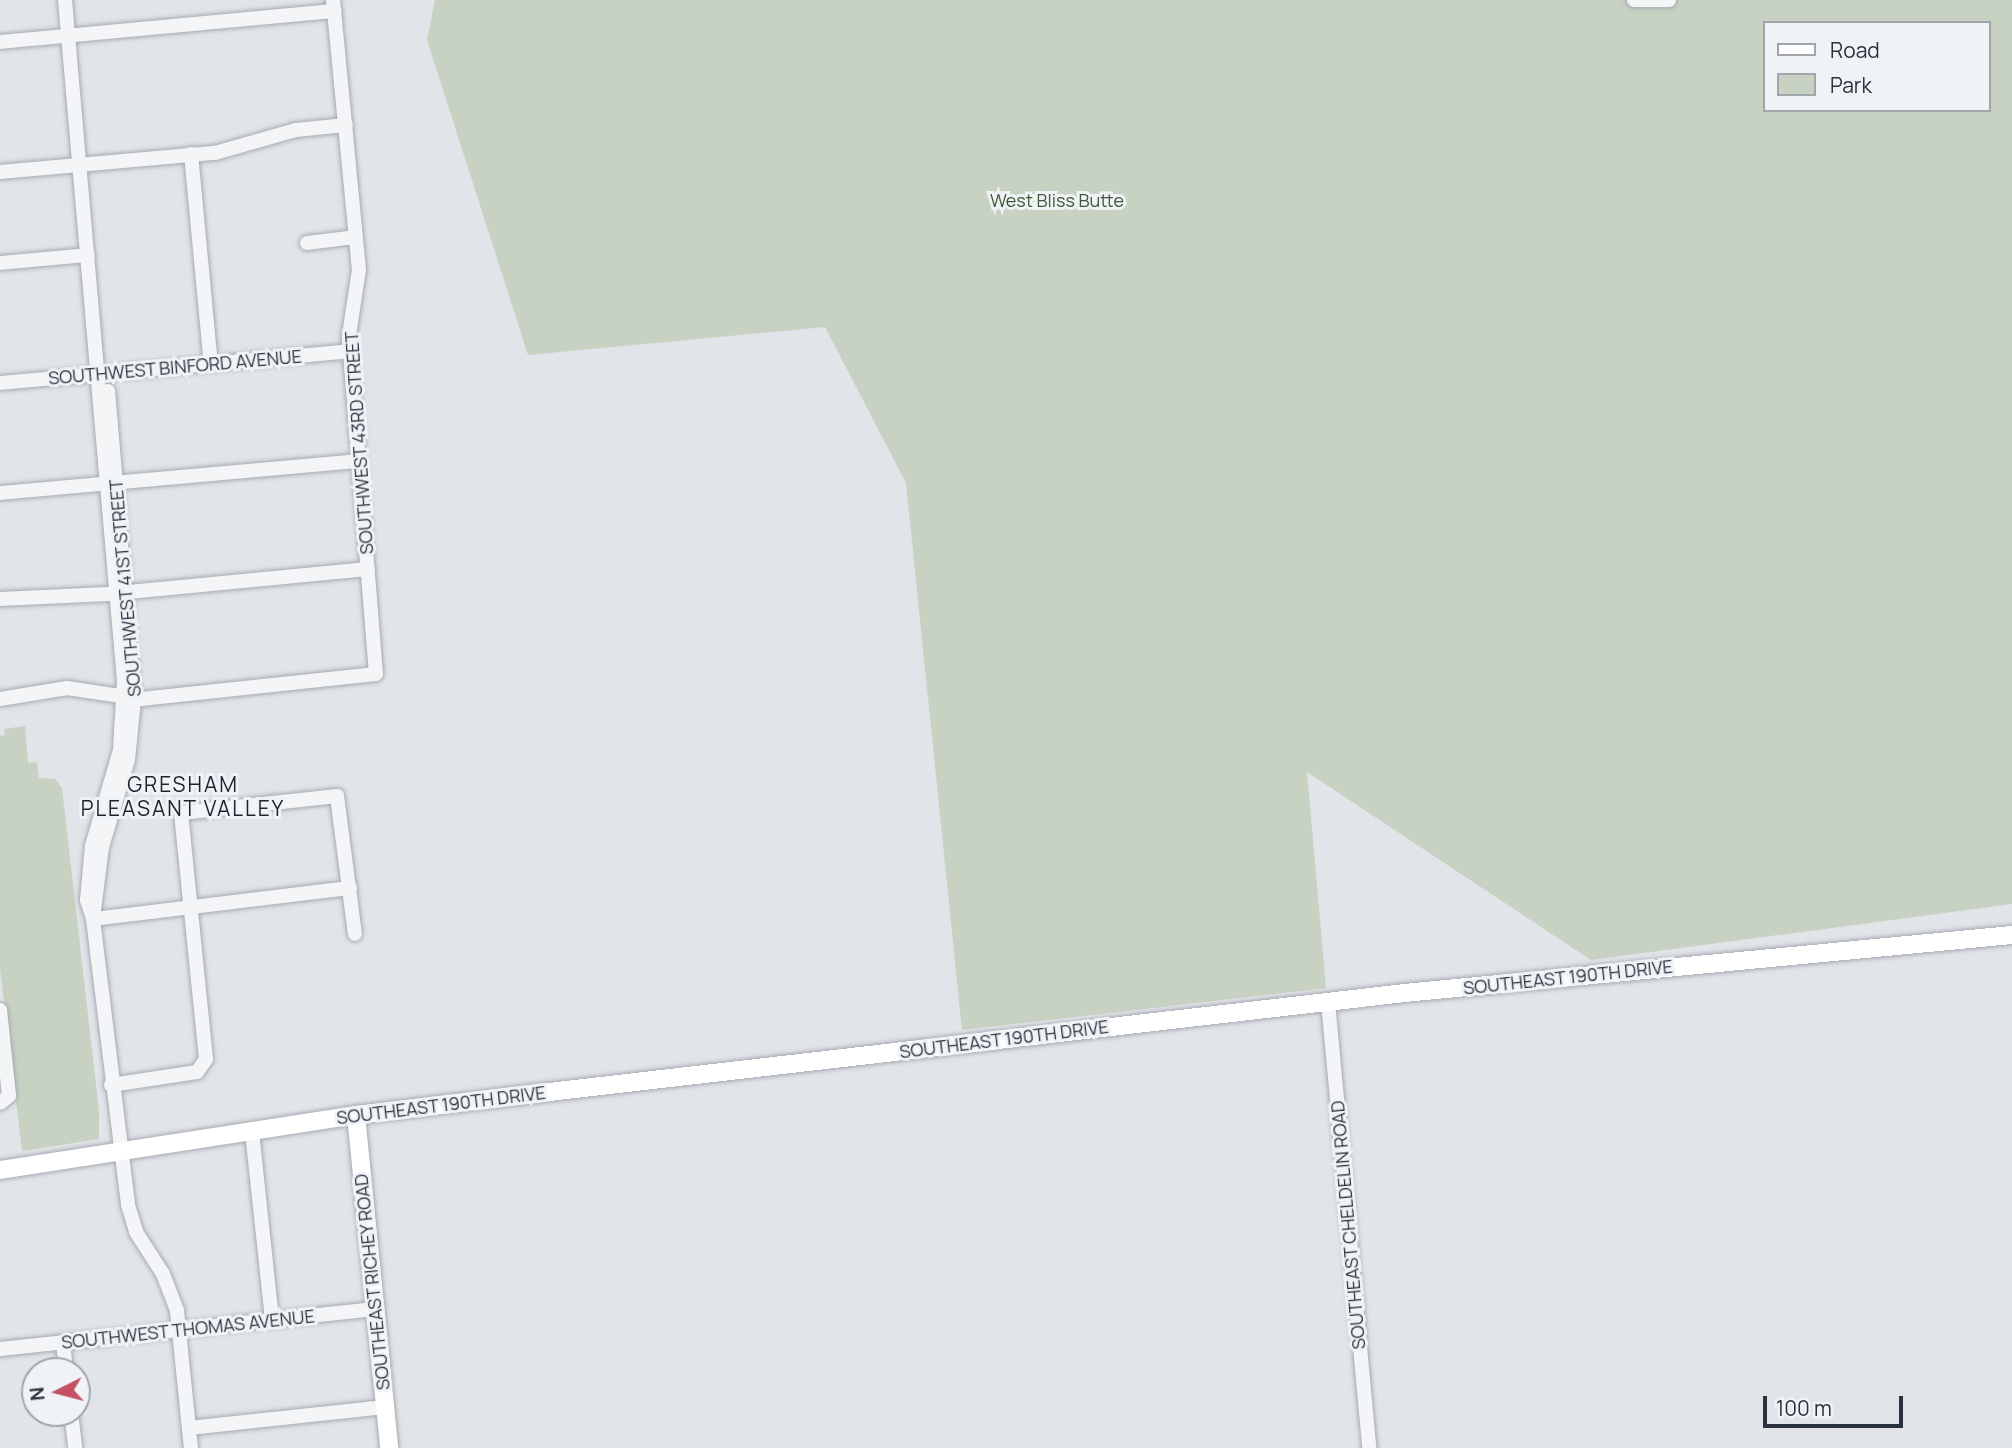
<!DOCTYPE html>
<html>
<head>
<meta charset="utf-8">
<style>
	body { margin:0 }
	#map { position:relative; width:2012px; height:1448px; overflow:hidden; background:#e1e4e8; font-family:Manrope,sans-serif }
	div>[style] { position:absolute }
	.green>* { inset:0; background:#c7d2c3 }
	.roads { filter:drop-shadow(0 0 2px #a7abb2) drop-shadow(0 0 2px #a7abb2) }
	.minor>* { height:14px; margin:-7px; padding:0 7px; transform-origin:7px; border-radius:7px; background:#f3f5f7 }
	.major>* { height:18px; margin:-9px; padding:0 9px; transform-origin:9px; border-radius:9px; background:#fff }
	span { translate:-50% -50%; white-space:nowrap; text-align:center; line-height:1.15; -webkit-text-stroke:6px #f0f3f6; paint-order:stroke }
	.park-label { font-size:18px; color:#405939 }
	.street-label { font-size:18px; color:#2b323f }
	.quarter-label { font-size:21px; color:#1d2330; letter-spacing:2px }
	.legend { position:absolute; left:1763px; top:21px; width:228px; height:91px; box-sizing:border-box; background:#f0f3f6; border:2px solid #a1a6ad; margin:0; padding:9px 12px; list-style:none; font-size:21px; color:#2b323f }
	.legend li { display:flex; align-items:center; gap:14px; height:35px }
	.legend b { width:35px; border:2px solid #a1a6ad }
	.north { position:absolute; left:21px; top:1357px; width:70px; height:70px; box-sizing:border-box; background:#f0f3f6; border:2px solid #a1a6ad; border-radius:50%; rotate:264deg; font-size:19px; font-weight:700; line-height:28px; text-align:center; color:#2b323f }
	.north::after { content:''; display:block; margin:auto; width:24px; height:32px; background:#c35063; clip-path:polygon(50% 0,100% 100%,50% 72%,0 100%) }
	.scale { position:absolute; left:1763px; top:1396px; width:140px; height:32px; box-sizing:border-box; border:4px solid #2b323f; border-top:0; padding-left:9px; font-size:21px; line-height:24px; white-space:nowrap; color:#2b323f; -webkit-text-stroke:5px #f0f3f6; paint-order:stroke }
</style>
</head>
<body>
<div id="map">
	<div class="green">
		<div style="clip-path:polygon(evenodd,435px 0,2012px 0,2012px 904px,1591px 960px,1307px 772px,1326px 988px,962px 1030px,906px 483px,825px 327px,528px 355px,427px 40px,435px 0,1765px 23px,1989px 23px,1989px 110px,1765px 110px,1765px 23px)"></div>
		<div style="clip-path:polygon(25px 726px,28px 763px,37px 762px,39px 778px,55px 779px,62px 788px,99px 1111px,99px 1139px,22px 1151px,0 968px,0 736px,5px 735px,4px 729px)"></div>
	</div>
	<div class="roads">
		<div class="minor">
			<div style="left:65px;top:0;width:684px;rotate:85.05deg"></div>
			<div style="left:124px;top:681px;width:69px;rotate:93.3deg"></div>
			<div style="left:120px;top:750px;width:100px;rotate:106.3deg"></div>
			<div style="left:92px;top:846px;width:54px;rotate:95.3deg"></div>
			<div style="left:87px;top:900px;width:20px;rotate:72deg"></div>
			<div style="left:93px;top:919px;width:288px;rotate:83deg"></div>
			<div style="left:128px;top:1205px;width:28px;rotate:73deg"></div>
			<div style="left:136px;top:1232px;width:50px;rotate:57.3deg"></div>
			<div style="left:163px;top:1274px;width:40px;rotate:69deg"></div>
			<div style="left:177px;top:1311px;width:138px;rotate:84.2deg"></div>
			<div style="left:1634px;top:0;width:35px"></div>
			<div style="left:0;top:42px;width:336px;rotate:-5.3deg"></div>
			<div style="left:191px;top:154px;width:211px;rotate:84.6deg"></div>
			<div style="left:0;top:172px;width:216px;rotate:-5.1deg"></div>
			<div style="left:215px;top:153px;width:84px;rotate:-15.9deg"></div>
			<div style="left:296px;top:130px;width:50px;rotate:-5.7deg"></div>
			<div style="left:307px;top:243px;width:49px;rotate:-7deg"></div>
			<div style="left:0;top:263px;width:88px;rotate:-5.2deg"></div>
			<div style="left:0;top:383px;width:352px;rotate:-5.2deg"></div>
			<div style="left:0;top:493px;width:360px;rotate:-5.1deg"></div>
			<div style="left:0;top:599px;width:108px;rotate:-2.7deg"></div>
			<div style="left:108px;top:594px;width:261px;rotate:-5.5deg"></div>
			<div style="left:0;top:699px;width:68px;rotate:-9.3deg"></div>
			<div style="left:67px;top:688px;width:75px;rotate:8.5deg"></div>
			<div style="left:141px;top:699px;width:236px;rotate:-6.1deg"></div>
			<div style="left:376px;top:674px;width:340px;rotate:-94.6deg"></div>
			<div style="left:349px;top:335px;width:66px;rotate:-81.3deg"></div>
			<div style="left:359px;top:270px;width:271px;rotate:-95.5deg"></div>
			<div style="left:93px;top:918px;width:72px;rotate:-82.8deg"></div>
			<div style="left:102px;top:847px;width:91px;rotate:-73.4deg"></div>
			<div style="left:128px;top:760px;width:60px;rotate:-84.3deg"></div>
			<div style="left:134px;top:700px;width:310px;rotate:-94.8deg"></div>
			<div style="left:93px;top:919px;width:259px;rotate:-6.9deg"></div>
			<div style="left:1328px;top:1002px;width:448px;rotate:84.7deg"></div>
			<div style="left:0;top:1010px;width:86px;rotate:84deg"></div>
			<div style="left:9px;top:1096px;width:11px;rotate:142deg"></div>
			<div style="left:111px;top:1085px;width:87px;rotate:-8.6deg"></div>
			<div style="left:197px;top:1072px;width:16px;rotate:-55deg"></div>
			<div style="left:206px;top:1059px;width:247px;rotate:-95.8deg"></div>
			<div style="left:181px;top:813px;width:157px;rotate:-6.2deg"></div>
			<div style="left:337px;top:796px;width:139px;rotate:82.6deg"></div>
			<div style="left:252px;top:1132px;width:189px;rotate:83.9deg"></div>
			<div style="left:63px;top:1342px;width:29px;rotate:84deg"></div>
			<div style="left:0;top:1349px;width:377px;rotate:-6.1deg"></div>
			<div style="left:71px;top:1413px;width:35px;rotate:83deg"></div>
			<div style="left:189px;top:1428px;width:197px;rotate:-6.1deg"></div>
		</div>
		<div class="major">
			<div style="left:356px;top:1115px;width:335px;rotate:84.3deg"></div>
			<div style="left:0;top:1170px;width:360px;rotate:-8.8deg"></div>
			<div style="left:356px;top:1115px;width:194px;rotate:-6.8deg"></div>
			<div style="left:549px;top:1092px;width:861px;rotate:-6.6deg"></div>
			<div style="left:1404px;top:993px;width:611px;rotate:-5.45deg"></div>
		</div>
	</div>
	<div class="park-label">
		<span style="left:1057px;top:200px">West Bliss Butte</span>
	</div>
	<div class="street-label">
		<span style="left:175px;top:367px;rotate:-5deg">SOUTHWEST BINFORD AVENUE</span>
		<span style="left:359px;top:443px;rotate:-94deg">SOUTHWEST 43RD STREET</span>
		<span style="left:125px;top:588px;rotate:-95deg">SOUTHWEST 41ST STREET</span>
		<span style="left:1568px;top:977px;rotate:-6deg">SOUTHEAST 190TH DRIVE</span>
		<span style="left:1004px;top:1039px;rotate:-7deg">SOUTHEAST 190TH DRIVE</span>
		<span style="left:441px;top:1105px;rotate:-7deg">SOUTHEAST 190TH DRIVE</span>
		<span style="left:1348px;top:1225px;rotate:-95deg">SOUTHEAST CHELDELIN ROAD</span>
		<span style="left:372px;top:1282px;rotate:-96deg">SOUTHEAST RICHEY ROAD</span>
		<span style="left:188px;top:1329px;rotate:-6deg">SOUTHWEST THOMAS AVENUE</span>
	</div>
	<div class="quarter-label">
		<span style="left:183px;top:796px">GRESHAM<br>PLEASANT VALLEY</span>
	</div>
	<ul class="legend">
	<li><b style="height:9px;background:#fff"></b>Road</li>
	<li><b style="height:19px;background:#c7d2c3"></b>Park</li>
	</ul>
	<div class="north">N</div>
	<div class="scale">100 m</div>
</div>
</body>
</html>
